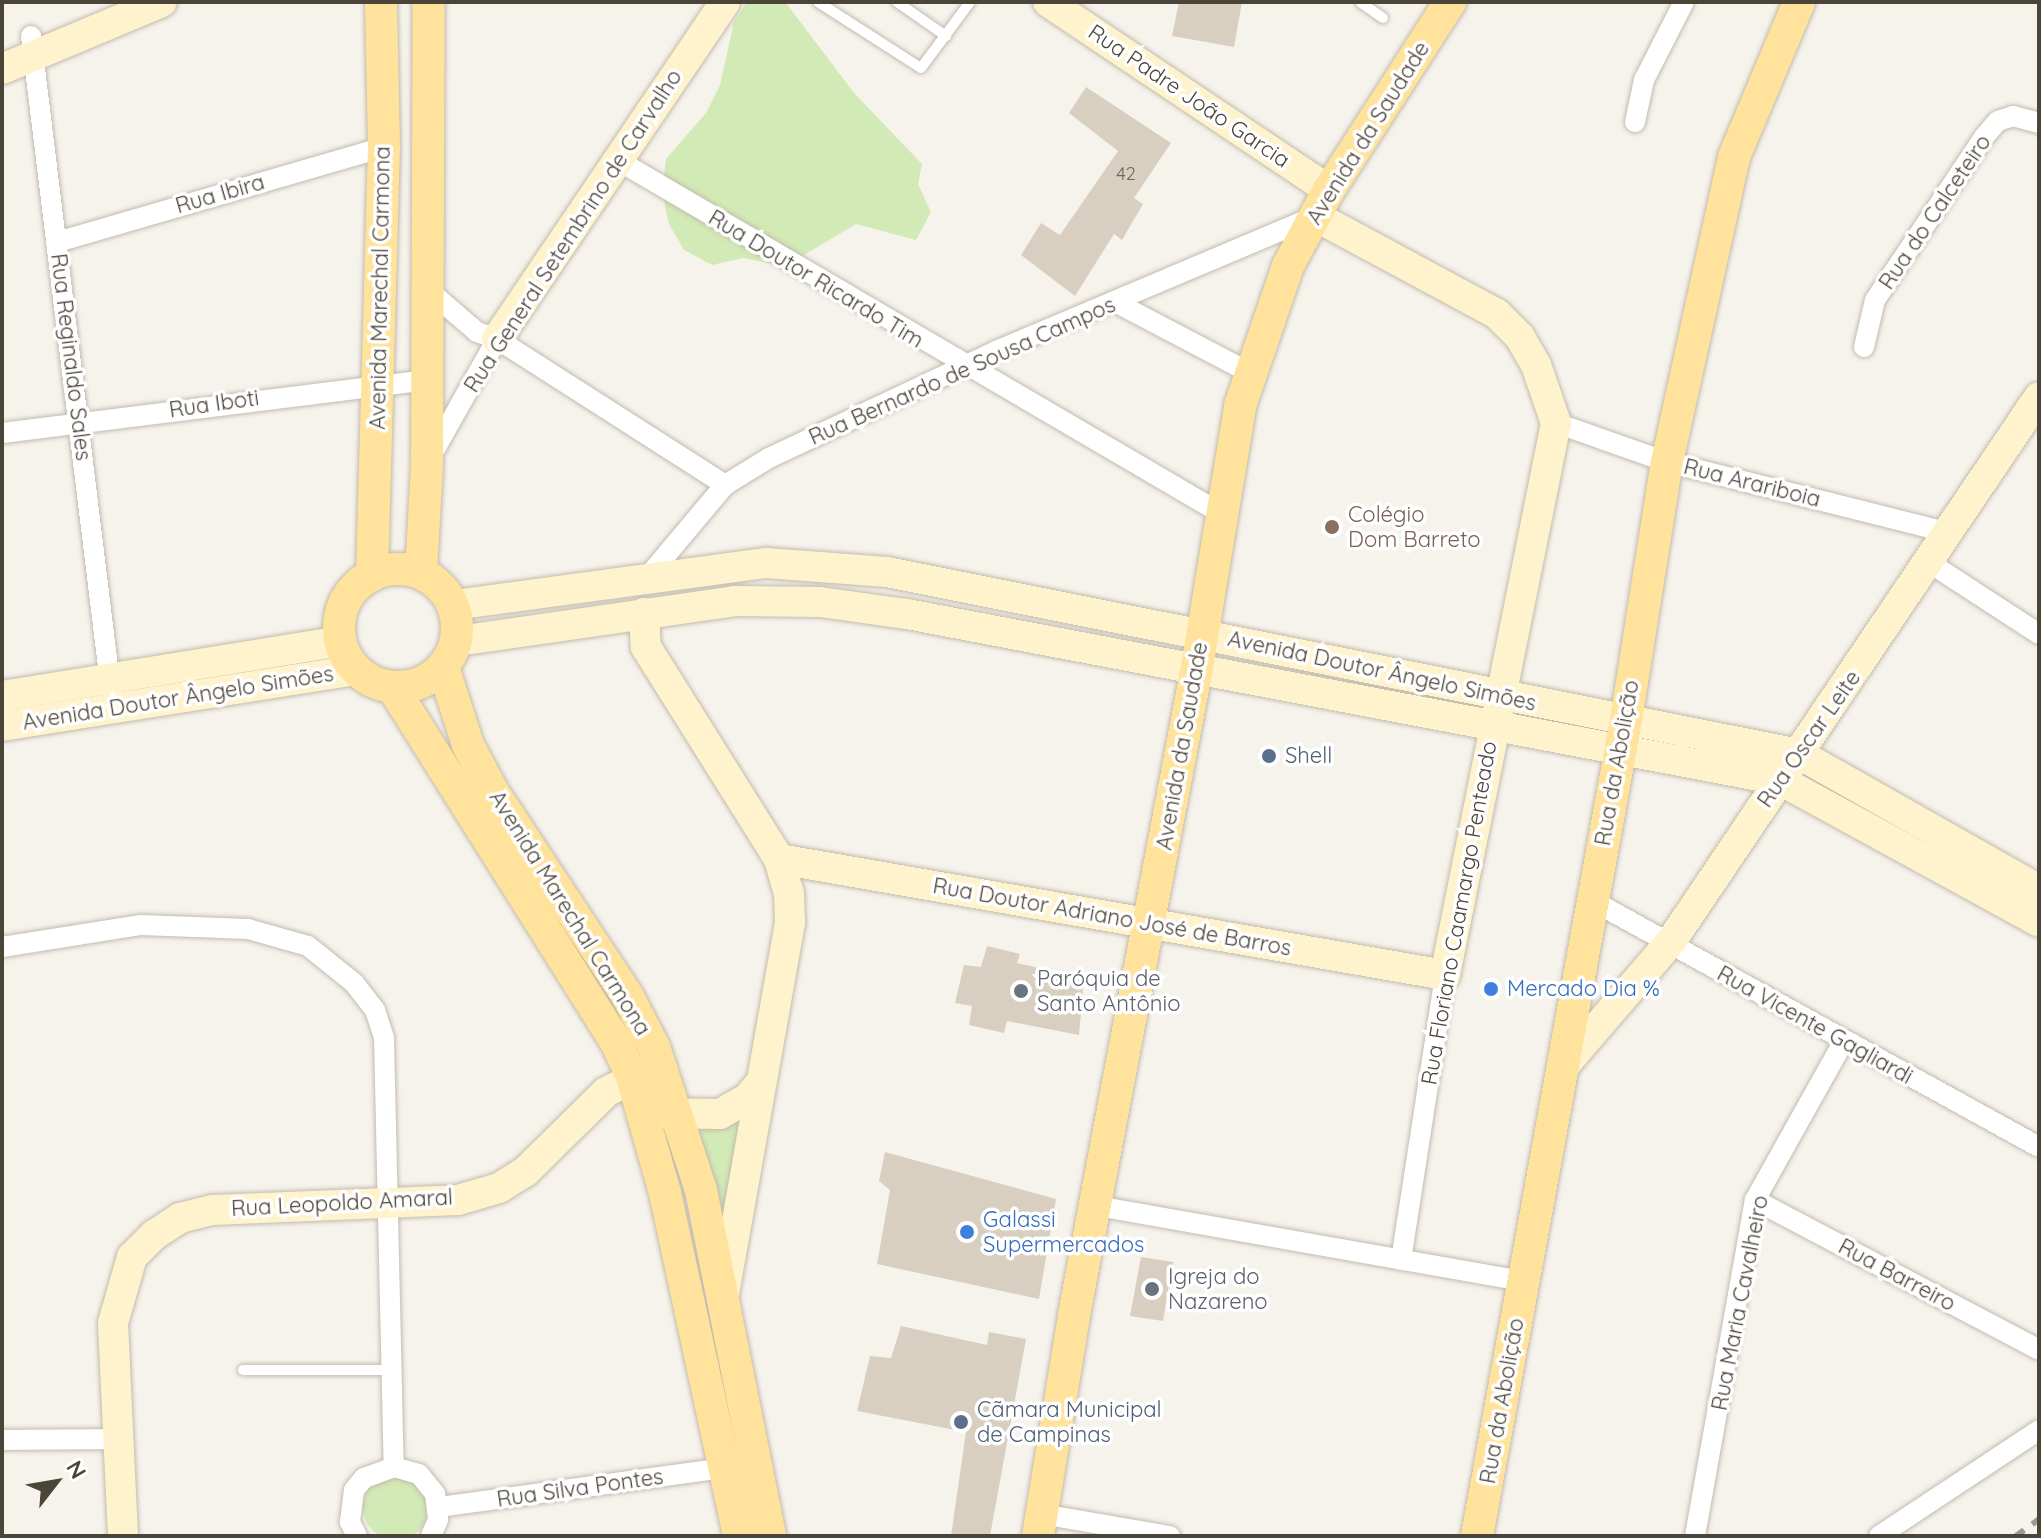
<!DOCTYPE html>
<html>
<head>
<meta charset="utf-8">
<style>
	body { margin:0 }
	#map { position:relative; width:2041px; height:1538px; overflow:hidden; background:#f6f3ec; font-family:Quicksand,sans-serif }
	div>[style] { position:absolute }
	.green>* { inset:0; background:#d2eab5 }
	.round { border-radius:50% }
	.building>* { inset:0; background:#d8cfc1 }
	.roads { filter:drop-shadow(0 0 2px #c2bbae) drop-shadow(0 0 2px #c2bbae) }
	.lane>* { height:10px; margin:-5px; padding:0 5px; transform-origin:5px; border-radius:5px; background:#fff }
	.street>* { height:20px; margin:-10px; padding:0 10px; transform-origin:10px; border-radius:10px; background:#fff }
	.secondary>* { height:30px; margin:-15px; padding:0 15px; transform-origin:15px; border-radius:15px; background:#fff3cd }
	.primary>* { height:32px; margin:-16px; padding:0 16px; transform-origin:16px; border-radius:16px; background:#ffe39c }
	.primary>.ring { margin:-16px; padding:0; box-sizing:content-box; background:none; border:32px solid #ffe39c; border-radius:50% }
	.rail>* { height:6px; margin-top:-3px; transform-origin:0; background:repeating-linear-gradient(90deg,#9a9a9a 0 10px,transparent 0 20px) }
	.dots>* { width:22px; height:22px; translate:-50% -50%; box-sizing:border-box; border:4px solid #fff; border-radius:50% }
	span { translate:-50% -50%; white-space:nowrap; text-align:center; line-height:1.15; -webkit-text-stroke:7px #fff; paint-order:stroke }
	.number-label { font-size:18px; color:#6e675b }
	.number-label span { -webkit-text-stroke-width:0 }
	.street-label { font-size:22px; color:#4b4439 }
	.education-label { font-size:22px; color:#785e54 }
	.left { translate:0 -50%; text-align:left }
	.service-label { font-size:22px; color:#4e5e75 }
	.worship-label { font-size:22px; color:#5b616d }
	.shop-label { font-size:22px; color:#366cbe }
	.frame { position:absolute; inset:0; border:4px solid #4b4439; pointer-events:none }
	.north { position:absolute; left:16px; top:1442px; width:80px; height:80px; -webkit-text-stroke:6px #fff; paint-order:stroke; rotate:59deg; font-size:22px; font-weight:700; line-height:32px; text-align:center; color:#4b4439 }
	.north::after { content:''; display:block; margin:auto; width:28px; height:36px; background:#4b4439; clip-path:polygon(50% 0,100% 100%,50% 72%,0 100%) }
</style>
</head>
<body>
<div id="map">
	<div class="green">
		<div style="clip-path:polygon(747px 2px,786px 3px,854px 93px,922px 164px,918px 184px,931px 212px,916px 240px,856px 224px,804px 255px,774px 264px,743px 258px,712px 265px,684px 250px,669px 224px,662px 193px,666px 159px,706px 113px,720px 85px,734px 22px)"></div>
		<div style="clip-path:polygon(739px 1123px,723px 1242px,697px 1130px)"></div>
		<div class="round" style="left:363px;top:1474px;width:66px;height:66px"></div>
	</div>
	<div class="building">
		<div style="clip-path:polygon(1179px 2px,1242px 2px,1234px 47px,1172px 36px)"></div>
		<div style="clip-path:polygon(1086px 87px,1171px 143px,1134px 198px,1143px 204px,1122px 240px,1114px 234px,1075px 296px,1021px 255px,1041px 223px,1060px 235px,1118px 151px,1069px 113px)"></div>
		<div style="clip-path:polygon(987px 946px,1020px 954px,1017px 963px,1084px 978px,1079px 1035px,1007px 1021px,1004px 1033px,969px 1025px,972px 1006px,955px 1003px,964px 965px,981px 967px)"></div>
		<div style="clip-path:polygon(885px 1152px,1056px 1199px,1039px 1299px,877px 1264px,890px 1190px,879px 1181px)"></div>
		<div style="clip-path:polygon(1141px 1257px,1173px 1262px,1163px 1321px,1130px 1316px)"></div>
		<div style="clip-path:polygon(901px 1326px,987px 1345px,989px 1332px,1026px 1339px,990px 1536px,951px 1536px,966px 1432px,857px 1411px,870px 1356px,891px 1358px)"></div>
	</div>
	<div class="roads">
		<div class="lane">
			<div style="left:818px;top:2px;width:122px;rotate:32.7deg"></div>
			<div style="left:921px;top:68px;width:82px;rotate:-53.4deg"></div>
			<div style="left:897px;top:2px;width:60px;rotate:34.8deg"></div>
			<div style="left:1360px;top:2px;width:28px;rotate:35deg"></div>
			<div style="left:243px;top:1370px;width:150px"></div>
		</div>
		<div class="street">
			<div style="left:31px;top:36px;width:660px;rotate:83.04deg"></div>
			<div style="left:1635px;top:122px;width:43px;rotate:-77.9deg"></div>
			<div style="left:1644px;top:80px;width:88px;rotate:-62.9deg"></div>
			<div style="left:619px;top:161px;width:699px;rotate:30.34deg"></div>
			<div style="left:57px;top:242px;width:341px;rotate:-16.2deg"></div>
			<div style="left:426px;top:288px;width:67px;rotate:40.8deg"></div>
			<div style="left:477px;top:332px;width:21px;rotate:19deg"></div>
			<div style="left:497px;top:339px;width:271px;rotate:32.6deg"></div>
			<div style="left:1115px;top:302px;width:153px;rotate:27.7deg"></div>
			<div style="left:1864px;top:347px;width:48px;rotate:-76.8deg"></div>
			<div style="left:1875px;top:300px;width:196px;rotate:-56.2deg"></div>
			<div style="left:1984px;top:137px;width:21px;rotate:-49deg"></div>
			<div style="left:1998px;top:121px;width:16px;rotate:-18deg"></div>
			<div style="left:2013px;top:116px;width:27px;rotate:15deg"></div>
			<div style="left:1556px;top:423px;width:118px;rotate:19.4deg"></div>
			<div style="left:1667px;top:462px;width:292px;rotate:14.1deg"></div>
			<div style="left:2px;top:433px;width:427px;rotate:-7.1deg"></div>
			<div style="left:430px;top:458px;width:137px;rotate:-60.6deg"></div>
			<div style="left:1930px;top:563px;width:130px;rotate:33.1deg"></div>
			<div style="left:646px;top:579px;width:123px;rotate:-50deg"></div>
			<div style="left:725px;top:485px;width:52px;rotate:-31.5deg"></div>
			<div style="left:769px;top:458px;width:251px;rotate:-25.2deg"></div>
			<div style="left:996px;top:351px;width:346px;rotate:-22.9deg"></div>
			<div style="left:1593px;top:901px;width:509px;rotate:28.88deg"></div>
			<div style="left:2px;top:947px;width:141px;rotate:-9deg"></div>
			<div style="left:141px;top:925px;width:107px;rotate:2.1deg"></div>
			<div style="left:248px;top:929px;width:62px;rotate:15.8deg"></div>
			<div style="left:308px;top:946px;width:59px;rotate:38.8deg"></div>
			<div style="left:354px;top:983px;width:34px;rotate:52deg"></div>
			<div style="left:375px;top:1010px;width:29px;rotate:72deg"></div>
			<div style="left:384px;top:1038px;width:429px;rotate:88.7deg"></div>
			<div style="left:1755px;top:1200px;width:321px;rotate:27.8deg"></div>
			<div style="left:1097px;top:1206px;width:434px;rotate:10deg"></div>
			<div style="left:1401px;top:1260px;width:288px;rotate:-81.2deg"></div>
			<div style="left:2px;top:1440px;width:115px;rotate:-0.5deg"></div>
			<div style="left:439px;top:1507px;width:286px;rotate:-7.8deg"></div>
			<div style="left:1042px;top:1514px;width:130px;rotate:9.8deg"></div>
			<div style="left:357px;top:1536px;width:16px;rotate:-117deg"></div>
			<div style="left:350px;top:1522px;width:32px;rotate:-83deg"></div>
			<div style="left:354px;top:1490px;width:16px;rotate:-50deg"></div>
			<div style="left:364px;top:1478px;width:32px;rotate:-20deg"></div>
			<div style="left:394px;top:1467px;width:26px;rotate:16deg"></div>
			<div style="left:419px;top:1474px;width:26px;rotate:51deg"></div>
			<div style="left:435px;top:1494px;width:26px;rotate:83deg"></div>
			<div style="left:438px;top:1520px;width:17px;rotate:114deg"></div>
			<div style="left:1695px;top:1536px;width:341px;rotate:-79.9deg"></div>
			<div style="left:1755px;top:1200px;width:182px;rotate:-60.8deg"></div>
			<div style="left:1879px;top:1536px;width:192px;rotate:-33.5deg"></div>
		</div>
		<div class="secondary">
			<div style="left:1048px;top:2px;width:338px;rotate:33.8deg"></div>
			<div style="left:2px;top:69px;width:173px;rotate:-22.7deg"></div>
			<div style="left:497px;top:339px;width:407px;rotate:-55.9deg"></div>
			<div style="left:454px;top:605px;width:315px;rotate:-7.7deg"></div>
			<div style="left:766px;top:563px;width:121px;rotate:4.3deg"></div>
			<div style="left:887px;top:572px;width:930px;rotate:11.29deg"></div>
			<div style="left:1799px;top:754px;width:276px;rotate:29.5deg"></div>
			<div style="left:644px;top:613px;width:34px;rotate:87deg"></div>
			<div style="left:646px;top:647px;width:250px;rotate:57.9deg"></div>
			<div style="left:779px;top:859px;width:35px;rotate:74deg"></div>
			<div style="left:789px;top:893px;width:30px;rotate:88deg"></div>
			<div style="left:790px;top:923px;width:381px;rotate:100.1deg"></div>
			<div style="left:458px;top:641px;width:280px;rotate:-8.2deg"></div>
			<div style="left:735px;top:601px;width:85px;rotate:0.7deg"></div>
			<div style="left:820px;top:602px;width:88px;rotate:7.9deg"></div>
			<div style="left:907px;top:614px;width:889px;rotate:10.77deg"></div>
			<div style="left:1780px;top:780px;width:295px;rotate:28.7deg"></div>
			<div style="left:2px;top:696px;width:342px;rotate:-9.2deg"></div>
			<div style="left:2px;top:726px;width:357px;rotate:-9deg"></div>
			<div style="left:779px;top:859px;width:676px;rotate:9.88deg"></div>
			<div style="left:1445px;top:975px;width:563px;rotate:-78.63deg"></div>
			<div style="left:1556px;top:423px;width:61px;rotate:-109deg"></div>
			<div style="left:1536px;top:365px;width:32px;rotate:-120deg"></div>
			<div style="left:1520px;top:337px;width:33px;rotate:-135deg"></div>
			<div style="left:1497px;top:314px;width:207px;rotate:-151.7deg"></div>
			<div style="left:1562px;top:1068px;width:169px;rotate:-49.3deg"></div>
			<div style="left:1672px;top:940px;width:655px;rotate:-55.95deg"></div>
			<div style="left:655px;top:1113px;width:65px;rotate:0.9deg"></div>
			<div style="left:720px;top:1114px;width:32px;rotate:-30deg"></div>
			<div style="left:748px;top:1098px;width:21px;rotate:-51deg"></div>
			<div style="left:123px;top:1536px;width:213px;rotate:-92.7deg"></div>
			<div style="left:113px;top:1323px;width:69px;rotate:-73.9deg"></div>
			<div style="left:132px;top:1257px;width:31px;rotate:-45deg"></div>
			<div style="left:154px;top:1235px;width:31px;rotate:-33deg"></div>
			<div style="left:180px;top:1218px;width:33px;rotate:-14deg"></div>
			<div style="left:212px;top:1210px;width:246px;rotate:-2.3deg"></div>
			<div style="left:458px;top:1200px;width:43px;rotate:-16.3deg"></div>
			<div style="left:499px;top:1188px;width:31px;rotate:-32deg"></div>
			<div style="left:525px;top:1172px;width:114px;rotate:-44.6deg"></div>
			<div style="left:606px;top:1092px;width:55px;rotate:-27deg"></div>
		</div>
		<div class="primary">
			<div class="ring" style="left:339px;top:569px;width:86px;height:86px"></div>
			<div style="left:421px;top:573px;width:109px;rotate:-86.8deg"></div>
			<div style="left:427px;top:464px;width:462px;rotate:-89.8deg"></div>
			<div style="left:372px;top:575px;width:428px;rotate:-88.4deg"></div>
			<div style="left:384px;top:147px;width:145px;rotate:-91.2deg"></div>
			<div style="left:443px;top:667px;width:82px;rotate:72.2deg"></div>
			<div style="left:468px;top:745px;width:53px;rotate:62deg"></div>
			<div style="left:493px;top:792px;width:245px;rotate:56.6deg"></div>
			<div style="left:628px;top:997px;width:56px;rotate:62.5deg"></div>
			<div style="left:654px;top:1047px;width:151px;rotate:71.8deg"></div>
			<div style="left:701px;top:1190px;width:353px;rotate:78.7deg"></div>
			<div style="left:393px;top:688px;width:418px;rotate:57.8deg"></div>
			<div style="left:616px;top:1042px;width:38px;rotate:65deg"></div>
			<div style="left:632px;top:1077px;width:121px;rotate:74.1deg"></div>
			<div style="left:665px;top:1193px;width:351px;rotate:77.8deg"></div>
			<div style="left:1038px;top:1536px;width:224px;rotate:-80.7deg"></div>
			<div style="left:1074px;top:1315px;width:660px;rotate:-79.25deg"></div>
			<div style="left:1197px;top:667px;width:265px;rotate:-80.6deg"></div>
			<div style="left:1240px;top:406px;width:148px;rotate:-71.1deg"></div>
			<div style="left:1288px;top:266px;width:86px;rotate:-61.7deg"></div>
			<div style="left:1329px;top:190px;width:224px;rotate:-57.2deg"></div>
			<div style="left:1477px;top:1536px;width:829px;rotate:-79.65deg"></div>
			<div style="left:1626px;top:720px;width:261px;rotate:-81deg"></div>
			<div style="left:1667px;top:462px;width:312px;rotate:-77.6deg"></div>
			<div style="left:1734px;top:157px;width:168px;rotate:-67.2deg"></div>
		</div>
	</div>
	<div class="rail">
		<div style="left:2016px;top:1536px;width:29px;rotate:-36deg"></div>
	</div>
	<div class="dots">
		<div style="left:1332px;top:527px;background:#8d6e63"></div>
		<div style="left:1269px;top:756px;background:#5c6f8a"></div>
		<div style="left:1491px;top:989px;background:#3f7fe0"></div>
		<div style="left:1021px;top:991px;background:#6b7280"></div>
		<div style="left:967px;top:1232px;background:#3f7fe0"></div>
		<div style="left:1152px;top:1289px;background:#6b7280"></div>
		<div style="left:961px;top:1422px;background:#5c6f8a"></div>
	</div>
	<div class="number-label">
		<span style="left:1126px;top:174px">42</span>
	</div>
	<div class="street-label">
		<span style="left:1189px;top:96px;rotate:34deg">Rua Padre João Garcia</span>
		<span style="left:1368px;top:133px;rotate:-58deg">Avenida da Saudade</span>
		<span style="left:220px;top:194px;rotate:-16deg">Rua Ibira</span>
		<span style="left:1935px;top:212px;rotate:-56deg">Rua do Calceteiro</span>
		<span style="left:573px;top:231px;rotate:-57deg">Rua General Setembrino de Carvalho</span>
		<span style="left:816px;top:279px;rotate:31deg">Rua Doutor Ricardo Tim</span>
		<span style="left:380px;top:288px;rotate:-89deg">Avenida Marechal Carmona</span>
		<span style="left:71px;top:357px;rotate:83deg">Rua Reginaldo Sales</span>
		<span style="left:962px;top:371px;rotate:-24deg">Rua Bernardo de Sousa Campos</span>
		<span style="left:214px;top:404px;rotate:-8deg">Rua Iboti</span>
		<span style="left:1752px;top:483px;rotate:14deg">Rua Arariboia</span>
		<span style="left:1382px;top:671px;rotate:12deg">Avenida Doutor Ângelo Simões</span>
		<span style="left:178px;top:698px;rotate:-9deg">Avenida Doutor Ângelo Simões</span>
		<span style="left:1809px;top:739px;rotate:-55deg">Rua Oscar Leite</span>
		<span style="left:1182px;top:746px;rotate:-80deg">Avenida da Saudade</span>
		<span style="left:1617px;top:763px;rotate:-80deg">Rua da Abolição</span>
		<span style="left:570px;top:913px;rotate:58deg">Avenida Marechal Carmona</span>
		<span style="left:1459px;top:913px;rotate:-80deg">Rua Floriano Caamargo Penteado</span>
		<span style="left:1112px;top:917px;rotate:10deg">Rua Doutor Adriano José de Barros</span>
		<span style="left:1815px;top:1025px;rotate:29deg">Rua Vicente Gagliardi</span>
		<span style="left:342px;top:1203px;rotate:-3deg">Rua Leopoldo Amaral</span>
		<span style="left:1897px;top:1275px;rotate:28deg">Rua Barreiro</span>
		<span style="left:1740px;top:1303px;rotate:-79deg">Rua Maria Cavalheiro</span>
		<span style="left:1502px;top:1401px;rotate:-80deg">Rua da Abolição</span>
		<span style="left:580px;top:1488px;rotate:-8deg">Rua Silva Pontes</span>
	</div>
	<div class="education-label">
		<span class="left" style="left:1348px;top:527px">Colégio<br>Dom Barreto</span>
	</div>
	<div class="service-label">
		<span class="left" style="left:1285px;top:756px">Shell</span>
		<span class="left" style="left:977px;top:1422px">Cãmara Municipal<br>de Campinas</span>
	</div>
	<div class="worship-label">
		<span class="left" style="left:1037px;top:991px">Paróquia de<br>Santo Antônio</span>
		<span class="left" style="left:1168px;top:1289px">Igreja do<br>Nazareno</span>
	</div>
	<div class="shop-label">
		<span class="left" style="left:1507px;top:989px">Mercado Dia %</span>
		<span class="left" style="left:983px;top:1232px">Galassi<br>Supermercados</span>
	</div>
	<div class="frame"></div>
	<div class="north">N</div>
</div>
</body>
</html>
